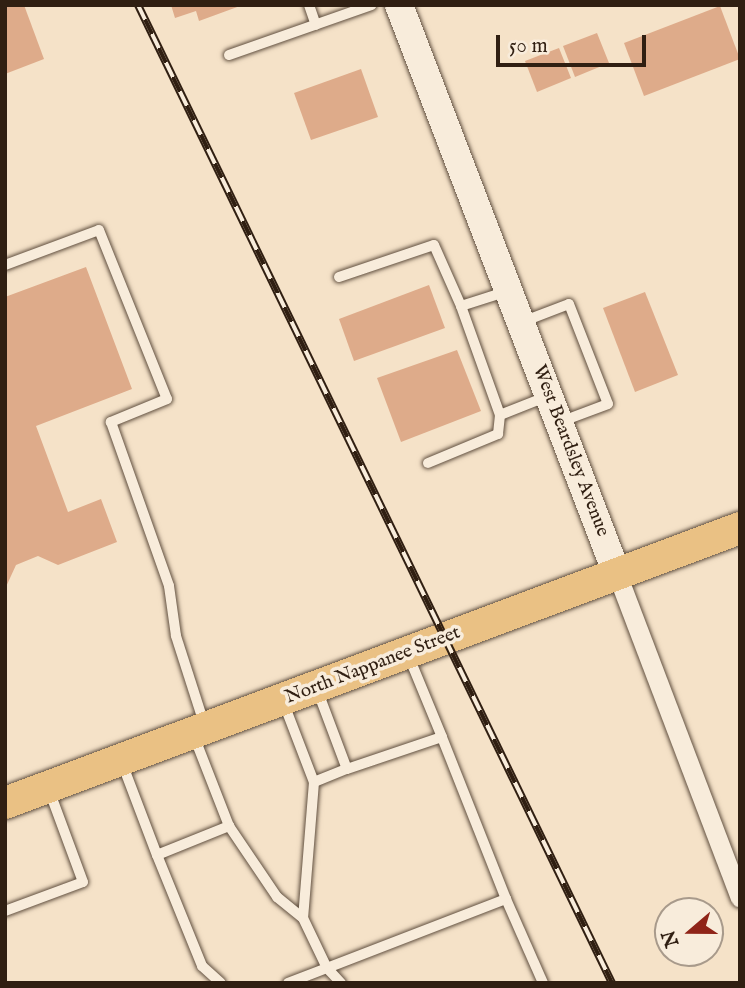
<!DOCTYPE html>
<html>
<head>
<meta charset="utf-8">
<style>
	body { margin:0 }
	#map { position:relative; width:745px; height:988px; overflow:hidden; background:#f5e2c8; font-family:"IM FELL English",serif }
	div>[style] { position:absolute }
	.building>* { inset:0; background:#deab8a }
	.roads { filter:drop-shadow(0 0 2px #615040) drop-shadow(0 0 2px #615040) }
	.service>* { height:10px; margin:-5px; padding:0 5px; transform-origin:5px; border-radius:5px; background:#f8ecdb }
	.minor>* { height:19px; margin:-9.5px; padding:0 9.5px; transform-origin:9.5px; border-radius:9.5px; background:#f8ecdb }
	.secondary>* { height:28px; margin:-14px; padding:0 14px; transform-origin:14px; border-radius:14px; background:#f8ecdb }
	.primary>* { height:32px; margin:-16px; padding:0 16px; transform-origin:16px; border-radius:16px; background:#eac184 }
	.rail>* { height:8px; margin-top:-4px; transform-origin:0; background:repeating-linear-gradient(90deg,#f8ecdb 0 16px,#301f12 0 32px); box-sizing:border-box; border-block:2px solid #301f12 }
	span { translate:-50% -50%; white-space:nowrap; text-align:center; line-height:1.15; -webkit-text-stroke:7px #f8ecdb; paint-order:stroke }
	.street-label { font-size:19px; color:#301f12 }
	.frame { position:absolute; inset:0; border:7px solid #301f12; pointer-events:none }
	.north { position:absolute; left:654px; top:897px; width:70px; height:70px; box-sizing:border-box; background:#f8ecdb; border:2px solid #a89a8b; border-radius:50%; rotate:250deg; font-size:19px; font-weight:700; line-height:28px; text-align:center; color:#301f12 }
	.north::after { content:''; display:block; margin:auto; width:24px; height:32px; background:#8f2418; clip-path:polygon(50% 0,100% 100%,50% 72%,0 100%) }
	.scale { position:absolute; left:496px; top:35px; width:150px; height:32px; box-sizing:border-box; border:4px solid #301f12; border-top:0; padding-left:9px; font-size:21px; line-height:24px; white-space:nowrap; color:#301f12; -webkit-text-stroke:5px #f8ecdb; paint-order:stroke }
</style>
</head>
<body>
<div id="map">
	<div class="building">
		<div style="clip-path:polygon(5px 5px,24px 5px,44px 59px,5px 74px)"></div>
		<div style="clip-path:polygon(171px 5px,240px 5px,240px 6px,199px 21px,196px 11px,175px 18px)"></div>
		<div style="clip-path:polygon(720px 6px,740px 59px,644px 96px,624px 43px)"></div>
		<div style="clip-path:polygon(597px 33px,609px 63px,575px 77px,563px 46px)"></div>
		<div style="clip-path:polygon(559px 48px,571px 78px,537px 92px,525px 61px)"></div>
		<div style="clip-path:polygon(361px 69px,378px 117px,311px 140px,294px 93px)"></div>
		<div style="clip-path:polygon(86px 267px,132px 389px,36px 426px,68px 512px,101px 499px,117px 542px,58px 565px,38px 556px,16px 565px,5px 589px,5px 297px)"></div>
		<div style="clip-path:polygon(429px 285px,445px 328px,354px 361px,339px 319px)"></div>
		<div style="clip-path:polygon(645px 292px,678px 375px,635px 392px,603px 308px)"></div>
		<div style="clip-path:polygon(457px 350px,481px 411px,401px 442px,377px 378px)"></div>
	</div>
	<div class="roads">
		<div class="service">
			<div style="left:309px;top:5px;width:21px;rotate:71deg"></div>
			<div style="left:229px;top:55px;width:151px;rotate:-19.3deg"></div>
			<div style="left:5px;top:265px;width:100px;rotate:-20.4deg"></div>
			<div style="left:99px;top:230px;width:182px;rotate:68.1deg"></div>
			<div style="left:167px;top:399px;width:61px;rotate:157.7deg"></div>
			<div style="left:111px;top:422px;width:174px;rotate:70.5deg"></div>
			<div style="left:169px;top:586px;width:50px;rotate:82deg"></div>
			<div style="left:176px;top:636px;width:91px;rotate:72.2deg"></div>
			<div style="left:339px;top:277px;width:100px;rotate:-18.6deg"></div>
			<div style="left:434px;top:245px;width:67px;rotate:66.1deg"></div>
			<div style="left:461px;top:306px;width:46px;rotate:-17.7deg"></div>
			<div style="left:461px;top:306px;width:116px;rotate:70.3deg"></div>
			<div style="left:522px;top:322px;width:50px;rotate:-21deg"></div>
			<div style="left:569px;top:304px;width:107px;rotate:68.7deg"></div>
			<div style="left:608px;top:404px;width:51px;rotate:159.4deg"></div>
			<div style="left:428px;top:463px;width:76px;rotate:-22.5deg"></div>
			<div style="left:498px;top:434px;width:19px;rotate:-84deg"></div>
			<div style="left:500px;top:415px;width:52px;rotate:-21.6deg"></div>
			<div style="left:318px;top:692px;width:82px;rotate:69.4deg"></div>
			<div style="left:347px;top:769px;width:100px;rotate:-18.6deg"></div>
			<div style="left:442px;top:737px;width:87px;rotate:-112.4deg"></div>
			<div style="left:284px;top:704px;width:84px;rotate:69deg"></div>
			<div style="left:314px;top:782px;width:35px;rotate:-22deg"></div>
			<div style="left:122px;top:763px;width:98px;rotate:69.2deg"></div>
			<div style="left:157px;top:855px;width:78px;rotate:-21.9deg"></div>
			<div style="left:229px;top:826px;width:97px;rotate:-111.3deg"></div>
			<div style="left:314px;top:782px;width:136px;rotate:94.6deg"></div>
			<div style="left:303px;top:918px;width:55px;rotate:64.4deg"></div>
			<div style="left:327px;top:968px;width:192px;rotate:-21.1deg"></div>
			<div style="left:506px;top:899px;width:174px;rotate:-111.6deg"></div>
			<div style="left:229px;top:826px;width:86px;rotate:55.9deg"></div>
			<div style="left:277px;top:897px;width:33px;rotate:39deg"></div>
			<div style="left:157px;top:855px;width:120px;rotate:67.9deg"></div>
			<div style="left:202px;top:966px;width:25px;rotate:42deg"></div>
			<div style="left:506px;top:899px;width:92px;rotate:66.2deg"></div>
			<div style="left:5px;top:911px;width:83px;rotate:-20.4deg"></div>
			<div style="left:83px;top:882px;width:98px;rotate:-110.3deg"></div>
			<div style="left:288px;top:983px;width:42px;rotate:-21deg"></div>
			<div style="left:327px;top:968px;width:21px;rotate:47deg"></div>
		</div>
		<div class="minor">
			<div style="left:617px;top:574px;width:346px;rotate:69.2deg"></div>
		</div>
		<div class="secondary">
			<div style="left:399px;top:5px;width:609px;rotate:69.04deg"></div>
		</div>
		<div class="primary">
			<div style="left:5px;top:803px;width:785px;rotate:-20.51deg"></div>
		</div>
	</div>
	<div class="rail">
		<div style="left:138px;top:5px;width:1087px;rotate:64.14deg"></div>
	</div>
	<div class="street-label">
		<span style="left:570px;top:451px;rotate:69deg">West Beardsley Avenue</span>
		<span style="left:373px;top:666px;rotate:-21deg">North Nappanee Street</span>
	</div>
	<div class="frame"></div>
	<div class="north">N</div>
	<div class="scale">50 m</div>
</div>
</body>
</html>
